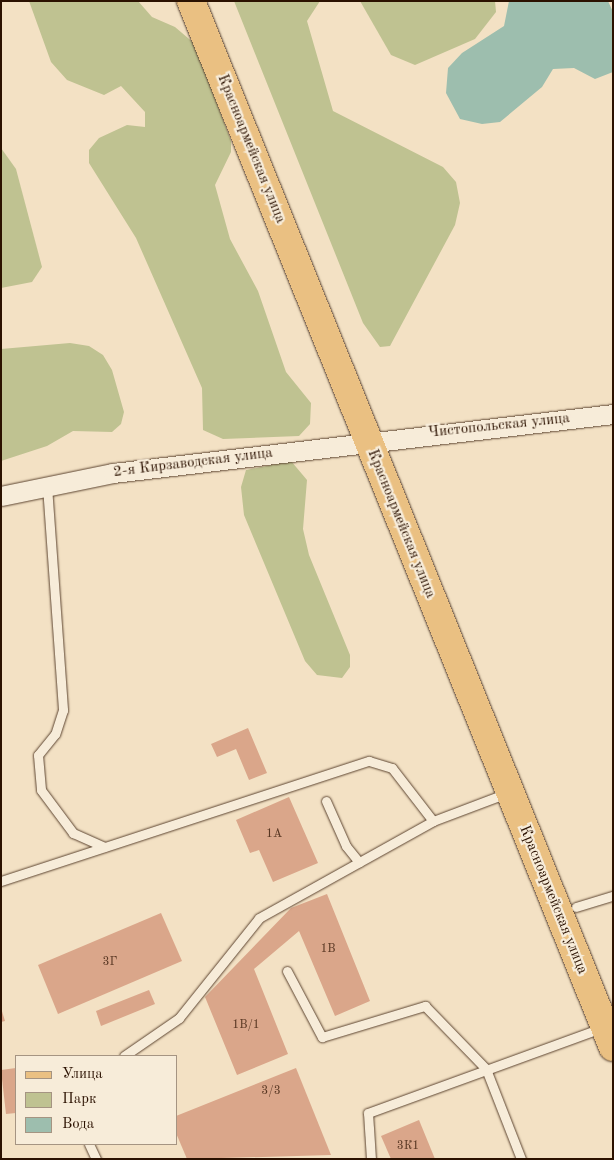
<!DOCTYPE html>
<html>
<head>
<meta charset="utf-8">
<style>
	body { margin:0 }
	#map { position:relative; width:614px; height:1160px; overflow:hidden; background:#f3e1c4; font-family:"Old Standard TT",serif }
	div>[style] { position:absolute }
	.green>* { inset:0; background:#bfc291 }
	.water>* { inset:0; background:#9dbeae }
	.building>* { inset:0; background:#daa68a }
	.roads { filter:drop-shadow(0 0 1px #5d4531) drop-shadow(0 0 1px #5d4531) }
	.service>* { height:9px; margin:-4.5px; padding:0 4.5px; transform-origin:4.5px; border-radius:4.5px; background:#f7ecd9 }
	.minor>* { height:19px; margin:-9.5px; padding:0 9.5px; transform-origin:9.5px; border-radius:9.5px; background:#f7ecd9 }
	.primary>* { height:28px; margin:-14px; padding:0 14px; transform-origin:14px; border-radius:14px; background:#eac082 }
	span { translate:-50% -50%; white-space:nowrap; text-align:center; line-height:1.15; -webkit-text-stroke:4.5px #f7ecd9; paint-order:stroke }
	.number-label { font-size:12px; color:#573622 }
	.number-label span { -webkit-text-stroke-width:0 }
	.street-label { font-size:15px; color:#2b1100 }
	.frame { position:absolute; inset:0; border:2px solid #2b1100; pointer-events:none }
	.legend { position:absolute; left:15px; top:1055px; width:162px; height:90px; box-sizing:border-box; background:#f7ecd9; border:1px solid #a59482; margin:0; padding:6px 9px; list-style:none; font-size:15px; color:#2b1100 }
	.legend li { display:flex; align-items:center; gap:10px; height:25px }
	.legend b { width:25px; border:1px solid #a59482 }
</style>
</head>
<body>
<div id="map">
	<div class="green">
		<div style="clip-path:polygon(29px 1px,138px 1px,152px 17px,175px 27px,195px 44px,231px 141px,231px 152px,215px 185px,230px 239px,258px 291px,286px 372px,311px 403px,310px 424px,299px 436px,223px 439px,203px 430px,202px 388px,136px 238px,89px 163px,89px 150px,99px 138px,127px 125px,145px 127px,145px 112px,121px 86px,104px 95px,67px 80px,51px 62px)"></div>
		<div style="clip-path:polygon(234px 1px,320px 1px,307px 21px,333px 111px,443px 167px,456px 182px,460px 203px,455px 225px,390px 346px,380px 347px,363px 323px)"></div>
		<div style="clip-path:polygon(360px 1px,495px 1px,496px 12px,475px 39px,415px 65px,391px 55px)"></div>
		<div style="clip-path:polygon(1px 148px,16px 169px,42px 267px,32px 282px,1px 288px)"></div>
		<div style="clip-path:polygon(70px 343px,89px 346px,103px 355px,112px 370px,124px 412px,121px 424px,112px 432px,73px 431px,47px 446px,1px 461px,1px 349px)"></div>
		<div style="clip-path:polygon(291px 461px,307px 480px,303px 529px,309px 555px,350px 655px,350px 667px,342px 678px,317px 675px,305px 661px,244px 515px,241px 487px,246px 470px)"></div>
	</div>
	<div class="water">
		<div style="clip-path:polygon(509px 1px,608px 1px,613px 12px,613px 72px,595px 79px,574px 68px,553px 69px,542px 87px,500px 122px,482px 124px,460px 119px,446px 93px,448px 68px,462px 53px,504px 26px)"></div>
	</div>
	<div class="building">
		<div style="clip-path:polygon(248px 728px,267px 773px,249px 780px,236px 749px,217px 757px,211px 744px)"></div>
		<div style="clip-path:polygon(289px 797px,318px 863px,273px 882px,259px 850px,250px 853px,236px 820px)"></div>
		<div style="clip-path:polygon(327px 894px,370px 1001px,335px 1016px,299px 931px,254px 969px,288px 1054px,237px 1075px,205px 997px,291px 908px)"></div>
		<div style="clip-path:polygon(161px 913px,182px 961px,58px 1014px,38px 965px)"></div>
		<div style="clip-path:polygon(149px 990px,155px 1004px,101px 1026px,96px 1011px)"></div>
		<div style="clip-path:polygon(1px 1008px,5px 1021px,1px 1022px)"></div>
		<div style="clip-path:polygon(16px 1068px,16px 1113px,6px 1114px,1px 1070px)"></div>
		<div style="clip-path:polygon(296px 1068px,331px 1155px,187px 1159px,176px 1133px,176px 1116px)"></div>
		<div style="clip-path:polygon(419px 1120px,435px 1159px,391px 1159px,381px 1136px)"></div>
	</div>
	<div class="roads">
		<div class="service">
			<div style="left:47px;top:486px;width:225px;rotate:85.9deg"></div>
			<div style="left:63px;top:710px;width:25px;rotate:108deg"></div>
			<div style="left:55px;top:734px;width:27px;rotate:129deg"></div>
			<div style="left:38px;top:755px;width:35px;rotate:85deg"></div>
			<div style="left:41px;top:790px;width:54px;rotate:53.3deg"></div>
			<div style="left:73px;top:833px;width:34px;rotate:24deg"></div>
			<div style="left:326px;top:801px;width:49px;rotate:66deg"></div>
			<div style="left:346px;top:846px;width:21px;rotate:51deg"></div>
			<div style="left:1px;top:881px;width:387px;rotate:-18.1deg"></div>
			<div style="left:369px;top:761px;width:24px;rotate:17deg"></div>
			<div style="left:392px;top:768px;width:67px;rotate:52.3deg"></div>
			<div style="left:576px;top:907px;width:39px;rotate:-17deg"></div>
			<div style="left:287px;top:971px;width:75px;rotate:62.1deg"></div>
			<div style="left:322px;top:1037px;width:108px;rotate:-16.8deg"></div>
			<div style="left:425px;top:1006px;width:88px;rotate:45.9deg"></div>
			<div style="left:486px;top:1069px;width:97px;rotate:68.7deg"></div>
			<div style="left:124px;top:1056px;width:67px;rotate:-34.6deg"></div>
			<div style="left:179px;top:1018px;width:128px;rotate:-51.3deg"></div>
			<div style="left:259px;top:918px;width:199px;rotate:-29.1deg"></div>
			<div style="left:433px;top:821px;width:79px;rotate:-20.7deg"></div>
			<div style="left:89px;top:1144px;width:17px;rotate:65deg"></div>
			<div style="left:371px;top:1159px;width:46px;rotate:-93.7deg"></div>
			<div style="left:368px;top:1113px;width:249px;rotate:-20deg"></div>
		</div>
		<div class="minor">
			<div style="left:1px;top:496px;width:114px;rotate:-11.6deg"></div>
			<div style="left:113px;top:473px;width:503px;rotate:-6.73deg"></div>
		</div>
		<div class="primary">
			<div style="left:191px;top:1px;width:1128px;rotate:68.03deg"></div>
		</div>
	</div>
	<div class="number-label">
		<span style="left:274px;top:835px">1А</span>
		<span style="left:328px;top:950px">1В</span>
		<span style="left:110px;top:963px">3Г</span>
		<span style="left:246px;top:1026px">1В/1</span>
		<span style="left:271px;top:1092px">3/3</span>
		<span style="left:408px;top:1147px">3К1</span>
	</div>
	<div class="street-label">
		<span style="left:251px;top:149px;rotate:68deg">Красноармейская улица</span>
		<span style="left:499px;top:426px;rotate:-6deg">Чистопольская улица</span>
		<span style="left:193px;top:463px;rotate:-7deg">2-я Кирзаводская улица</span>
		<span style="left:401px;top:524px;rotate:68deg">Красноармейская улица</span>
		<span style="left:553px;top:900px;rotate:68deg">Красноармейская улица</span>
	</div>
	<div class="frame"></div>
	<ul class="legend">
	<li><b style="height:6px;background:#eac082"></b>Улица</li>
	<li><b style="height:14px;background:#bfc291"></b>Парк</li>
	<li><b style="height:14px;background:#9dbeae"></b>Вода</li>
	</ul>
</div>
</body>
</html>
